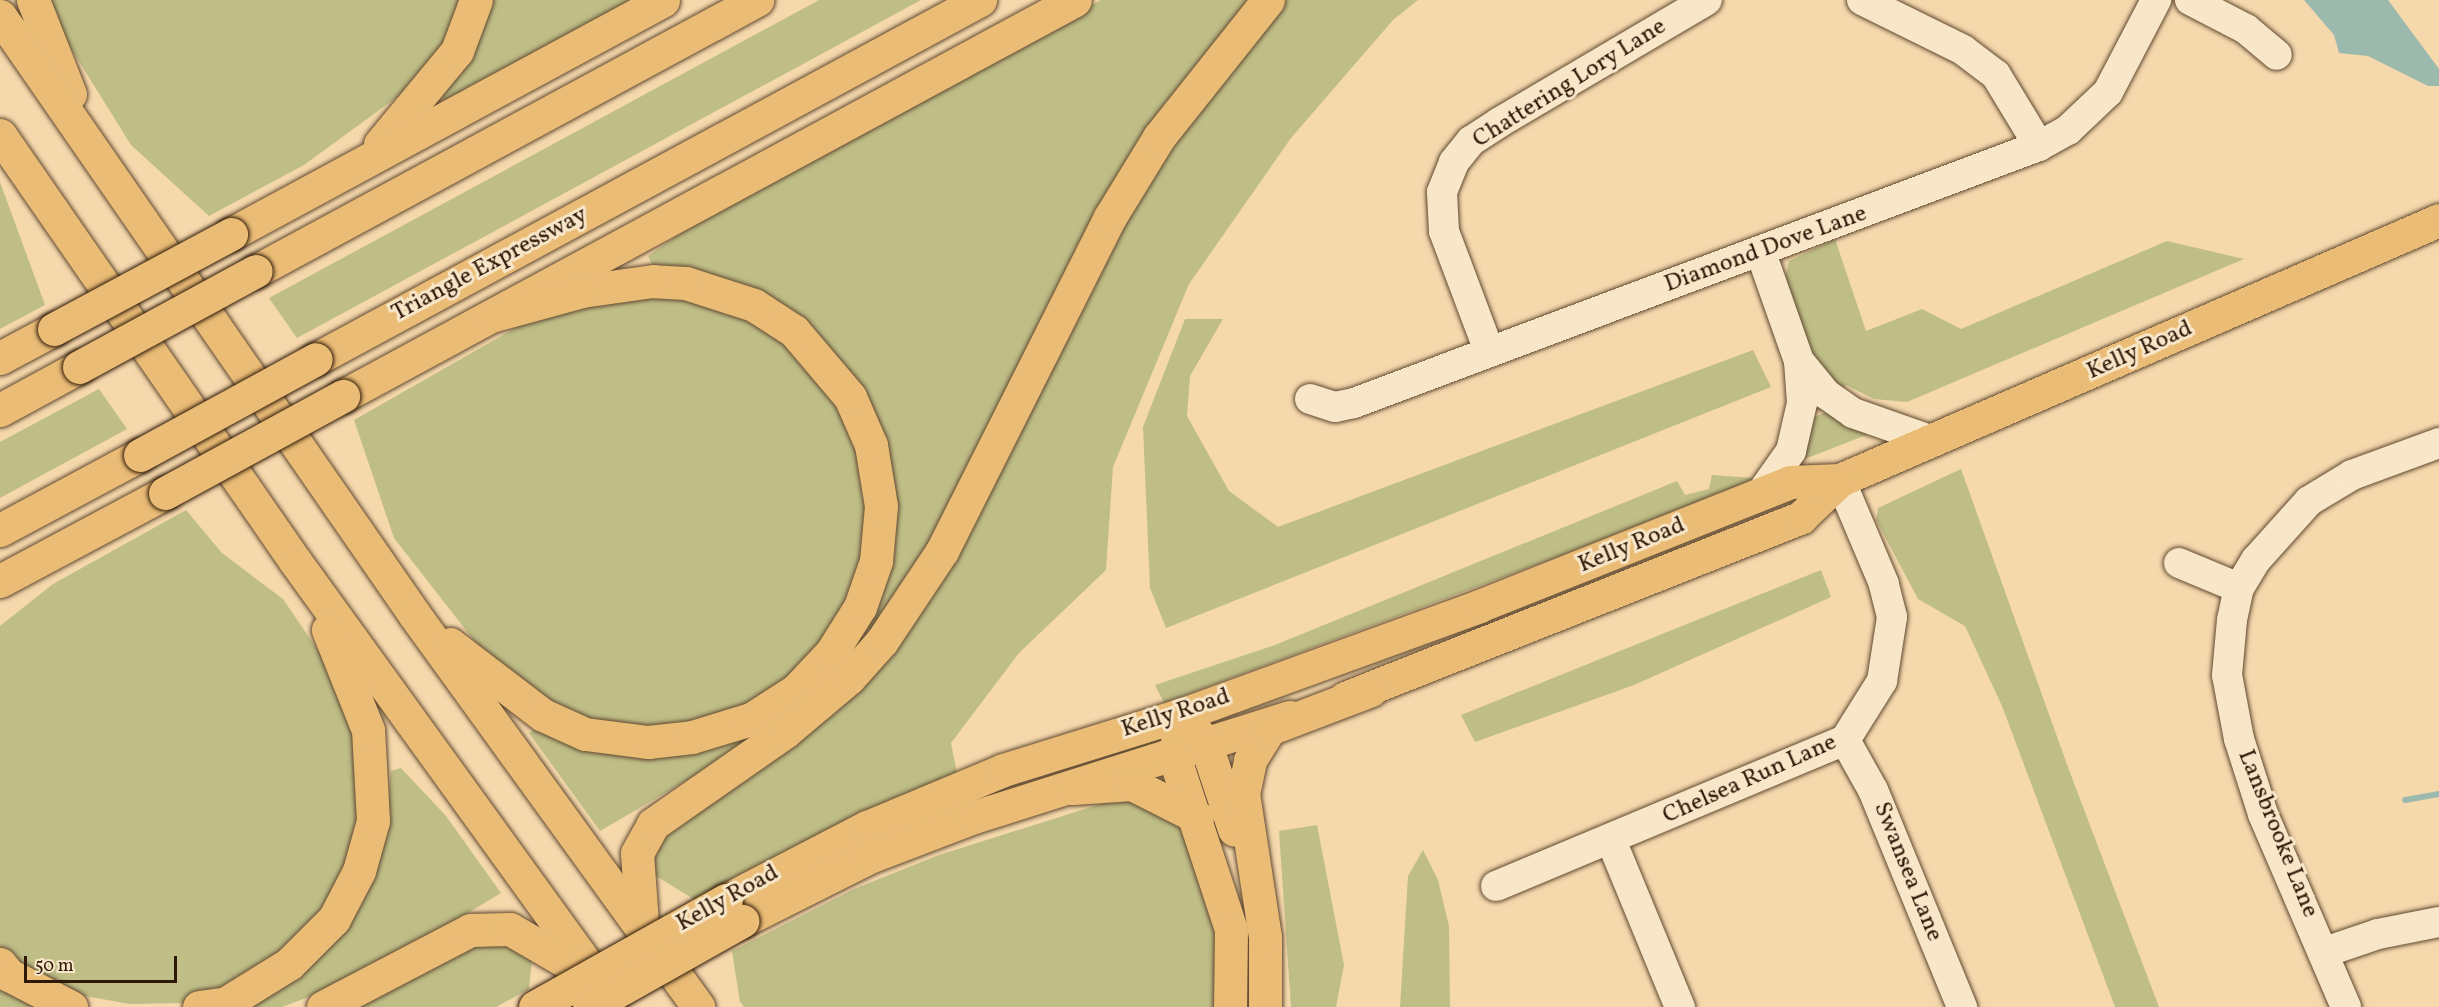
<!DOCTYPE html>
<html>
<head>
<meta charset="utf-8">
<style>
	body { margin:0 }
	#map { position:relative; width:2439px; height:1007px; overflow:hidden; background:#f5d8ac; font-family:Vollkorn,serif }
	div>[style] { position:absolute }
	.green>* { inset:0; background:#bfbe87 }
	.water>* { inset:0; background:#9cb9ad }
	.stream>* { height:6px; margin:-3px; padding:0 3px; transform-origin:3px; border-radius:3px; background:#9cb9ad }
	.roads { filter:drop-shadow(0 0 2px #604931) drop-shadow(0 0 2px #604931) }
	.minor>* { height:30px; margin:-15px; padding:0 15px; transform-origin:15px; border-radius:15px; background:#f8e6c9 }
	.major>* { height:33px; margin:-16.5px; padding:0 16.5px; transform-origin:16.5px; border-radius:16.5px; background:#eabc76 }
	.highway>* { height:33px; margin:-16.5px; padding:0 16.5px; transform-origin:16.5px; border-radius:16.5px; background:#eabc76 }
	.bridges { filter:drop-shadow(0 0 2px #2e1908) drop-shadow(0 0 2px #2e1908) }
	.major-bridge>* { height:33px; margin:-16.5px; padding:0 16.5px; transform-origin:16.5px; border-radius:16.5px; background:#eabc76 }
	.highway-bridge>* { height:33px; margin:-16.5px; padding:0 16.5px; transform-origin:16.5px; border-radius:16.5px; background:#eabc76 }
	span { translate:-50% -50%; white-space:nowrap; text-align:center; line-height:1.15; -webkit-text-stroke:6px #f8e6c9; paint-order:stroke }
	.street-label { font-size:24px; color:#2e1908 }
	.scale { position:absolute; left:24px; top:956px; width:153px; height:27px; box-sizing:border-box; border:3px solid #2e1908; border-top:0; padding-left:8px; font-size:18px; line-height:21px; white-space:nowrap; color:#2e1908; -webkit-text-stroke:4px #f8e6c9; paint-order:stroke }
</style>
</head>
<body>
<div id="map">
	<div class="green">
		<div style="clip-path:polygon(47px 0,464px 0,441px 48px,404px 92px,304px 165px,209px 216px,131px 145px,62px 34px)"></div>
		<div style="clip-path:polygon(487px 0,638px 0,446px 104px,441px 93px)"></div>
		<div style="clip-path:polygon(819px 0,921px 0,297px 338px,269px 298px)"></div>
		<div style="clip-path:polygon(1101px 0,1251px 0,939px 532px,874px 631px,866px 625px,879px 594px,841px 362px,654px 268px,648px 256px,718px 207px)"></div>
		<div style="clip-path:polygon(1286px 0,1418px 0,1393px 20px,1291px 138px,1189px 284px,1113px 467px,1106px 570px,1019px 653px,951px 743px,958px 778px,697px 901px,651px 873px,663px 831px,956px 553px,1117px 231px,1165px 151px)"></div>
		<div style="clip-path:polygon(0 182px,45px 305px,0 329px)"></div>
		<div style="clip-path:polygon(1835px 239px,1866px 331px,1922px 309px,1961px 329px,2167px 241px,2244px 259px,1907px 402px,1874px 399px,1846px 385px,1840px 394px,1814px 361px,1785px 279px,1789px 261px)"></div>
		<div style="clip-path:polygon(650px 292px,707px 299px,762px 323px,805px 356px,840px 403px,861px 454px,868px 508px,862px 567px,838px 625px,804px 669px,761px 701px,656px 733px,595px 726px,543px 705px,490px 661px,394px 538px,354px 420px,517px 327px,582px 302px)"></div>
		<div style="clip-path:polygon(1185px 319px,1223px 319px,1190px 376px,1187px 416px,1229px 491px,1278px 527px,1753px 350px,1771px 387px,1166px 628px,1150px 588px,1143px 427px)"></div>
		<div style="clip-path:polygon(99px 389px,127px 429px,0 498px,0 442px)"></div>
		<div style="clip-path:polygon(1833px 409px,1874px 432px,1797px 462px,1808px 420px)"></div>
		<div style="clip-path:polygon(1961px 469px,2069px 770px,2159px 1007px,2115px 1007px,2002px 706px,1965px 626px,1918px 599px,1876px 520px,1878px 508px)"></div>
		<div style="clip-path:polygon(1712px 475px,1753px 478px,1729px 493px,1164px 703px,1155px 685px,1275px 645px,1677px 481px,1685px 495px,1709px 489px)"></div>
		<div style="clip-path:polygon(186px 510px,222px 553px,283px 599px,332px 671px,354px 723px,363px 816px,326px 913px,283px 956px,225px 991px,182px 1003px,130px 1004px,79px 995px,28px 971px,0 948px,0 626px,53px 584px)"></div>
		<div style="clip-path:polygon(1821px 570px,1831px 597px,1634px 685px,1475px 742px,1461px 715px)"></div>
		<div style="clip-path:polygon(536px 729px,751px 732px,756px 740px,600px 831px,529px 733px)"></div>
		<div style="clip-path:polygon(401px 768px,446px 816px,501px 893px,366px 975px,282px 1007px,251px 1007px,367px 887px,384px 844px,391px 771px)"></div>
		<div style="clip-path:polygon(1129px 795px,1162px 808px,1187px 832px,1202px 871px,1218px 951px,1214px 1007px,744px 1007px,740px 1002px,732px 951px,854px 889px,939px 855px)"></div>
		<div style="clip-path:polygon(1317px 825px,1344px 965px,1336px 1007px,1291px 1007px,1279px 831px)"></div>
		<div style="clip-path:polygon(1423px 850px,1438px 880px,1449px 926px,1450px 1007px,1400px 1007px,1408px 876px)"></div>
		<div style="clip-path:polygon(506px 942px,532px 960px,529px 989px,496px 1007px,352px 1007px,472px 946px)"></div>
		<div style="clip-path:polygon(0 980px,46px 1007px,0 1007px)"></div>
	</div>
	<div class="water">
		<div style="clip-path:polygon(2304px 0,2388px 0,2439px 69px,2439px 86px,2428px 86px,2368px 56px,2339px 53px,2334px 35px)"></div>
	</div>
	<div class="stream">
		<div style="left:2405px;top:800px;width:35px;rotate:-10deg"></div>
	</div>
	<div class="roads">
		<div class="minor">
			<div style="left:1862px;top:0;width:113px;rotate:26.3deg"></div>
			<div style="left:1963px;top:50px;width:41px;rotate:37.1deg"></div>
			<div style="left:1996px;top:75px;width:83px;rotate:58.8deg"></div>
			<div style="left:2190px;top:0;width:63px;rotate:27.4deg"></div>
			<div style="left:2246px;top:29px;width:40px;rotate:40deg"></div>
			<div style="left:1489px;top:351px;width:128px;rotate:-110.6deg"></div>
			<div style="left:1444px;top:231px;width:39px;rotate:-93deg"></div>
			<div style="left:1442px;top:192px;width:32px;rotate:-68deg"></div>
			<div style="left:1454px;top:162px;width:27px;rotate:-51deg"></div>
			<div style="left:1471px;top:141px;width:35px;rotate:-33deg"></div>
			<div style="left:1500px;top:122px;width:240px;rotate:-30.5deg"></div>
			<div style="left:1799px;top:361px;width:43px;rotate:50.7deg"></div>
			<div style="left:1826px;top:394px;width:33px;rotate:35deg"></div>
			<div style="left:1853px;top:413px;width:85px;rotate:19.3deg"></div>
			<div style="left:1310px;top:399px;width:26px;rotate:18deg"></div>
			<div style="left:1335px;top:407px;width:19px;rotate:-12deg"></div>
			<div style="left:1354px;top:403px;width:732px;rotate:-20.57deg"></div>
			<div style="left:2039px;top:146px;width:33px;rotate:-29deg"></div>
			<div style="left:2068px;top:130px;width:55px;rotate:-43.5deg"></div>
			<div style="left:2108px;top:92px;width:104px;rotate:-62.4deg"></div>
			<div style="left:1760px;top:495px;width:54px;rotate:-54.8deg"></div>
			<div style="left:1791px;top:451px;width:49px;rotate:-77.1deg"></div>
			<div style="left:1802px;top:403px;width:42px;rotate:-94.1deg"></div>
			<div style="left:1799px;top:361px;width:114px;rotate:-109.4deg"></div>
			<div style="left:2179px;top:563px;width:65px;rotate:22.6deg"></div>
			<div style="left:1845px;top:740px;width:57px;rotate:60.8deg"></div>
			<div style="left:1873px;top:790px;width:235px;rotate:67.7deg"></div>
			<div style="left:1611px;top:840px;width:181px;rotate:67.6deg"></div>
			<div style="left:1496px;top:886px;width:378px;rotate:-22.7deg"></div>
			<div style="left:1845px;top:740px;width:70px;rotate:-57.9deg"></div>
			<div style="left:1882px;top:681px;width:65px;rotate:-81.1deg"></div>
			<div style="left:1892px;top:617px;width:34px;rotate:-104deg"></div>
			<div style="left:1884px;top:584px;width:113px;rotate:-112.9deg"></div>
			<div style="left:2325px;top:952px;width:56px;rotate:-18.8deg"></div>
			<div style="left:2378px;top:934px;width:62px;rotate:-11.1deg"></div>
			<div style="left:2346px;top:1007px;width:210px;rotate:-113.3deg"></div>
			<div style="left:2263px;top:814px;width:79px;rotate:-107.7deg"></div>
			<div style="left:2239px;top:739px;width:65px;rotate:-100.6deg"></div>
			<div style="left:2227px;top:675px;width:55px;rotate:-84.8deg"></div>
			<div style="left:2232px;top:620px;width:33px;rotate:-78deg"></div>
			<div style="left:2239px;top:588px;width:33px;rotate:-59deg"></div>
			<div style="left:2256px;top:560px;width:79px;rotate:-48.1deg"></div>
			<div style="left:2309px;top:501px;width:50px;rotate:-31.2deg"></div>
			<div style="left:2352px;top:475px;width:93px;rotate:-20.2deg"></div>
		</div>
		<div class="major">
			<div style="left:1345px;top:698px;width:491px;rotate:-21.6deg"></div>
			<div style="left:1801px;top:517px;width:54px;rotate:-43.5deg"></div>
			<div style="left:1840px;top:480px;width:653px;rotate:-23.46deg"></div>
			<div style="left:726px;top:900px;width:159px;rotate:-27.4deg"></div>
			<div style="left:867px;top:827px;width:147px;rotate:-22.7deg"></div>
			<div style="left:1003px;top:770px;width:189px;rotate:-17.3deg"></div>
			<div style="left:1183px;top:714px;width:315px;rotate:-20deg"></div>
			<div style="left:1479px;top:606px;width:335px;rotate:-21.7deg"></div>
			<div style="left:1790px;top:482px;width:50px;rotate:-2.3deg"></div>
			<div style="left:742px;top:921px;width:142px;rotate:-26.7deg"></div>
			<div style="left:869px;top:857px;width:112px;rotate:-20.9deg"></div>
			<div style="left:974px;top:817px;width:331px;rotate:-17.6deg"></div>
		</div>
		<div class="highway">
			<div style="left:33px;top:0;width:101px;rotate:68.5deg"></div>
			<div style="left:0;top:16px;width:727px;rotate:55.3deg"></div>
			<div style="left:414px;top:614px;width:485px;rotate:54.1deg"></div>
			<div style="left:0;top:135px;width:518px;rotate:55.3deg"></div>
			<div style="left:295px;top:561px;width:539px;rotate:54.13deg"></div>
			<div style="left:380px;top:144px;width:121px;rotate:-50.4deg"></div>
			<div style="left:457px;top:51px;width:54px;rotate:-69.6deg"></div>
			<div style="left:231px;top:234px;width:491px;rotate:-28.4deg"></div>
			<div style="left:256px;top:271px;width:570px;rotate:-28.41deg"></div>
			<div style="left:0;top:358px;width:61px;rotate:-28.2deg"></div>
			<div style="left:316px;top:359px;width:755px;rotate:-28.4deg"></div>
			<div style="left:343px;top:396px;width:832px;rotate:-28.41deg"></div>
			<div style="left:0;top:410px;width:90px;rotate:-28.6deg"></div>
			<div style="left:0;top:530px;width:159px;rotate:-28.2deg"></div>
			<div style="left:0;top:581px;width:187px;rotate:-28.1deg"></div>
			<div style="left:450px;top:644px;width:117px;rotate:37.4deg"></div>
			<div style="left:543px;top:715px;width:46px;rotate:24.3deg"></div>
			<div style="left:585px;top:734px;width:64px;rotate:7.2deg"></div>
			<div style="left:648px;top:742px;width:44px;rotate:-6.5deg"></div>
			<div style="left:692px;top:737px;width:62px;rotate:-17deg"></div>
			<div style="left:751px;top:719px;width:54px;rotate:-32.8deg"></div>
			<div style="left:796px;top:690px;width:51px;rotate:-46.6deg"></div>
			<div style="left:831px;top:653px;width:54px;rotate:-57.8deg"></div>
			<div style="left:860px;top:607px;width:49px;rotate:-70.8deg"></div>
			<div style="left:876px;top:561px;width:55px;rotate:-84.8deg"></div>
			<div style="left:881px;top:506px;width:62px;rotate:-99.3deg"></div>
			<div style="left:871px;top:445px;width:52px;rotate:-113.6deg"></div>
			<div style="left:850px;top:397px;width:87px;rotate:-130.3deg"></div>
			<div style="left:794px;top:331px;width:48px;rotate:-147deg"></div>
			<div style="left:754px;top:305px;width:71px;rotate:-162.1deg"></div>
			<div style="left:686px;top:283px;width:33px;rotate:-177deg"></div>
			<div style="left:653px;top:281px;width:72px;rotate:172deg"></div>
			<div style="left:582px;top:291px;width:91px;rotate:164.7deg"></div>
			<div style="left:1183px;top:714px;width:43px;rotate:102.1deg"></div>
			<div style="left:1174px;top:756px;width:182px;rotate:71.8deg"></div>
			<div style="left:1231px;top:929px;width:78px;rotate:90.7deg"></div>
			<div style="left:1183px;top:714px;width:39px;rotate:53deg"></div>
			<div style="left:1206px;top:745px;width:89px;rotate:71.6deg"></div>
			<div style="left:1073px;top:788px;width:59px;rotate:-3.9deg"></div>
			<div style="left:1132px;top:784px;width:73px;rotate:26.9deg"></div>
			<div style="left:642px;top:923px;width:70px;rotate:-94.1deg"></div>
			<div style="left:637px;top:853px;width:33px;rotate:-61deg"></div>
			<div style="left:653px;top:824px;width:161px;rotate:-34.9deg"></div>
			<div style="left:785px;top:732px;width:84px;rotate:-40.2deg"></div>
			<div style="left:849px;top:678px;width:50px;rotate:-48.3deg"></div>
			<div style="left:882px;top:641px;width:108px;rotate:-56.3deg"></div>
			<div style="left:942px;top:551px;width:374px;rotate:-63.3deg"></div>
			<div style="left:1110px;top:217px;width:94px;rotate:-58.5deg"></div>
			<div style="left:1159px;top:137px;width:175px;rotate:-51.5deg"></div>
			<div style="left:0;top:964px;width:14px;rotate:51deg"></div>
			<div style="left:9px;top:975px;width:70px;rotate:27.3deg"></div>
			<div style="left:199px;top:1007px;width:27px;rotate:-8deg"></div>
			<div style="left:226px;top:1003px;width:74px;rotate:-31.8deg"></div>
			<div style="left:289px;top:964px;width:64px;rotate:-45deg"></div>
			<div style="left:334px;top:919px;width:54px;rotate:-62.5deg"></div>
			<div style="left:359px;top:871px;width:52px;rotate:-74.4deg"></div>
			<div style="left:373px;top:821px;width:91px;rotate:-93.1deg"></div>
			<div style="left:368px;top:730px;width:108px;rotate:-111.8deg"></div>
			<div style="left:323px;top:1007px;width:166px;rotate:-27.6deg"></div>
			<div style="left:470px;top:930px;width:40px;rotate:-1.4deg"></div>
			<div style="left:510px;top:929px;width:83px;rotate:30.3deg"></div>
			<div style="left:1265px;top:1007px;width:70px;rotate:-90deg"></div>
			<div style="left:1265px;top:937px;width:145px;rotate:-98.7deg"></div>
			<div style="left:1243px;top:794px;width:35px;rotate:-78deg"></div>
			<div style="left:1250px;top:760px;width:36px;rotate:-58deg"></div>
			<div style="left:1269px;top:729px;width:109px;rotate:-20.9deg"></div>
		</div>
	</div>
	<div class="bridges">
		<div class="major-bridge">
			<div style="left:535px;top:1007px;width:219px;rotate:-29.3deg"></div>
			<div style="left:589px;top:1007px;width:176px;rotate:-29.3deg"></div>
		</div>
		<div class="highway-bridge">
			<div style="left:54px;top:329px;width:201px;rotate:-28.2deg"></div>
			<div style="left:79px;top:367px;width:201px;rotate:-28.5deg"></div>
			<div style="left:140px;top:455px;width:200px;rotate:-28.6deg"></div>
			<div style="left:165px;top:493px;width:203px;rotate:-28.6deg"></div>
		</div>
	</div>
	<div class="street-label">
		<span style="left:1570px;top:84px;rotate:-32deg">Chattering Lory Lane</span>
		<span style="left:1766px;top:250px;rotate:-20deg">Diamond Dove Lane</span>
		<span style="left:490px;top:265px;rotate:-28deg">Triangle Expressway</span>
		<span style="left:2140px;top:351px;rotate:-24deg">Kelly Road</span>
		<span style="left:1632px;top:546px;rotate:-22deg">Kelly Road</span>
		<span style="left:1176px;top:714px;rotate:-18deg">Kelly Road</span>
		<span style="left:1750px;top:780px;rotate:-24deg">Chelsea Run Lane</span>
		<span style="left:2277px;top:834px;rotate:68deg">Lansbrooke Lane</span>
		<span style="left:1907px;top:872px;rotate:68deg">Swansea Lane</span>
		<span style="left:728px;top:899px;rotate:-29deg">Kelly Road</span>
	</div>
	<div class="scale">50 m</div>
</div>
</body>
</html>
